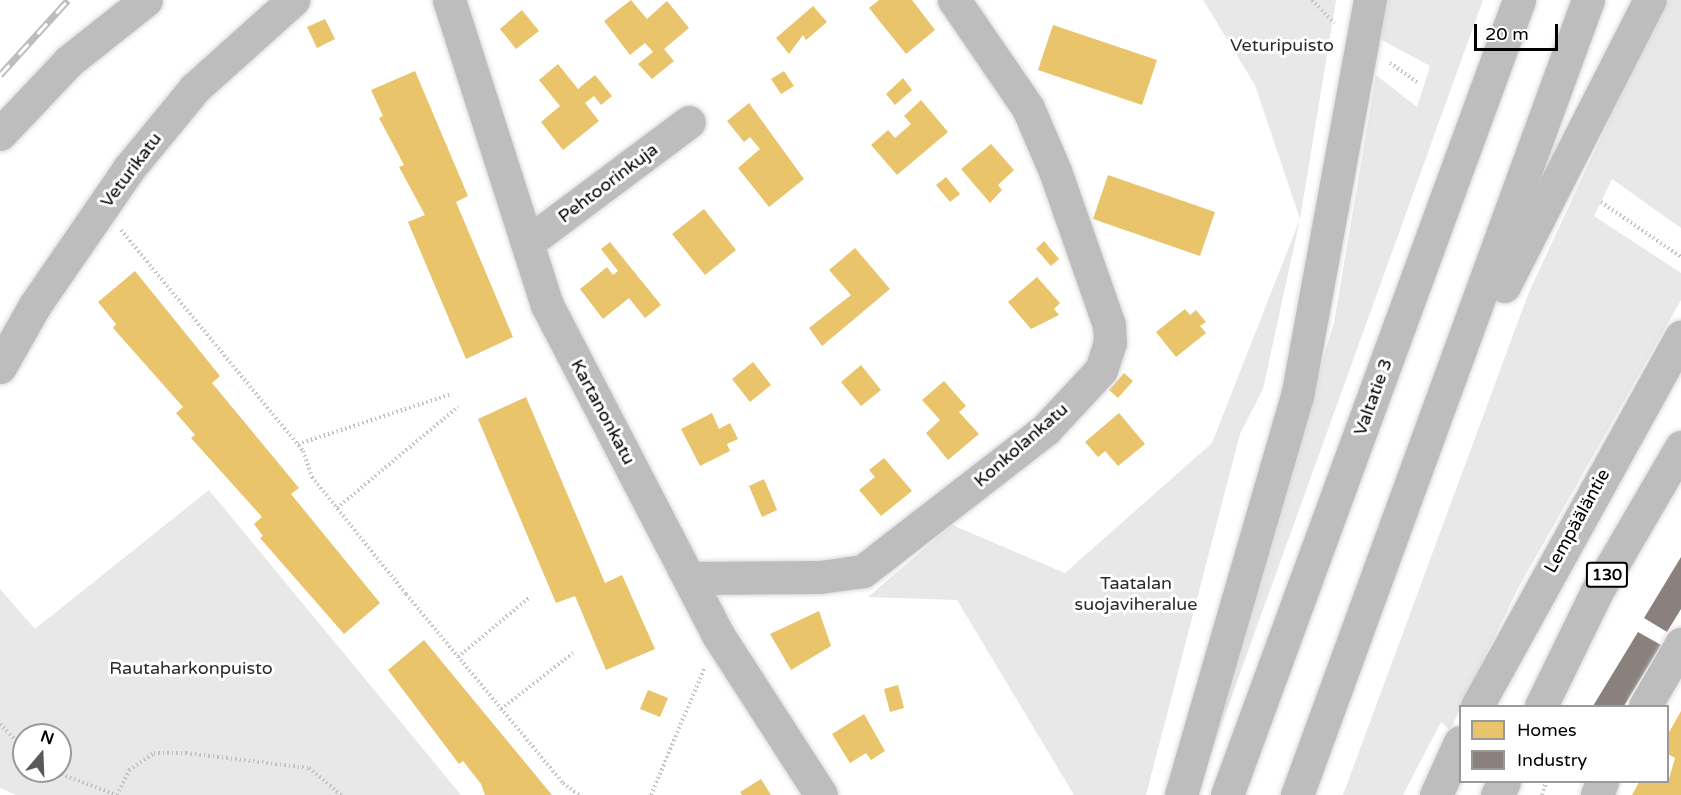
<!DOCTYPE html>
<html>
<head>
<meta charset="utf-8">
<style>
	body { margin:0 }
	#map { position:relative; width:1681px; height:795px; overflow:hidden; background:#fff; font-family:"Varela Round",sans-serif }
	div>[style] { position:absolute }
	.green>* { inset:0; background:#e8e8e8 }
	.homes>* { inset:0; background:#e9c46a }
	.industry>* { inset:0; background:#8a817c }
	.path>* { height:4px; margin-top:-2px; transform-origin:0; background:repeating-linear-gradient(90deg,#c2c2c2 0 1.5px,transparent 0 4.5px) }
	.roads { filter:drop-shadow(0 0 2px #dbdbdb) drop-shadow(0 0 2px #dbdbdb) }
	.minor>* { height:33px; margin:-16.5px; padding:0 16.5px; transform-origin:16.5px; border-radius:16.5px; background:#bdbdbd }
	.major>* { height:33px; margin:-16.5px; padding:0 16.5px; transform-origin:16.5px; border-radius:16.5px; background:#bdbdbd }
	.highway>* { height:33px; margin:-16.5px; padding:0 16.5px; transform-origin:16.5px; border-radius:16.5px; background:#bdbdbd }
	.rail>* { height:7px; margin-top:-3.5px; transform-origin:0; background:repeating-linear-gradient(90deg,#fff 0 14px,#bdbdbd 0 28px); box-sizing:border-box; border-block:2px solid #bdbdbd }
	span { translate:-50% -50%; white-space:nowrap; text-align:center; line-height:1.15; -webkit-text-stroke:6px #fff; paint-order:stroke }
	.shield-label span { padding:2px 4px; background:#fff; border:2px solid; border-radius:4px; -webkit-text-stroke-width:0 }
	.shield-label { font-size:16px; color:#000; font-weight:700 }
	.park-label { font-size:18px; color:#2c2c2c }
	.street-label { font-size:18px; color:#000 }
	.legend { position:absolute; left:1459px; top:705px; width:210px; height:78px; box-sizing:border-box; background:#fff; border:2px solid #999; margin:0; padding:8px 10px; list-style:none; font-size:18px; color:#000 }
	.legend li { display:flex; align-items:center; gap:12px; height:30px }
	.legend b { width:30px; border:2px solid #999 }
	.north { position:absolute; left:12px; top:723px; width:60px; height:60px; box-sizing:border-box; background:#fff; border:2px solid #999; border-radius:50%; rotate:19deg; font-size:16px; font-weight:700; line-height:24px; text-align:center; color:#000 }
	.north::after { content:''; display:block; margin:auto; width:21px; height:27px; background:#595959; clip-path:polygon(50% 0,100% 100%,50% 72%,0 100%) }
	.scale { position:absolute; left:1474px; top:24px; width:84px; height:27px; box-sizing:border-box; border:3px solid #000; border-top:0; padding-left:8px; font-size:18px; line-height:21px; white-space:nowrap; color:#000; -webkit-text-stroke:4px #fff; paint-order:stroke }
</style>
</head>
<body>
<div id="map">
	<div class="green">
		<div style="clip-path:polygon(1203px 0,1336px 0,1300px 219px,1263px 389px,1240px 434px,1146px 795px,1074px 795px,957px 600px,868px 597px,952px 525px,1065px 573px,1212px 443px,1300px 219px,1255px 85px)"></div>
		<div style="clip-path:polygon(1386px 0,1483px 0,1203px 776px,1234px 645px,1334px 323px,1376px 75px,1417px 107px,1430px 66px,1380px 39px)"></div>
		<div style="clip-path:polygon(1665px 0,1681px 0,1681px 228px,1612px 179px,1594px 216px,1681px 273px,1681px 300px,1517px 590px,1450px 730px,1441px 722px,1403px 795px,1343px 795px,1529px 292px)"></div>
		<div style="clip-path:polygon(evenodd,209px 490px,461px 795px,16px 795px,0 788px,0 589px,35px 629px,209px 490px,24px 735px,60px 735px,60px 771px,24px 771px,24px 735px)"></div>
	</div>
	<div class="homes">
		<div style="clip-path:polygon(631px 0,647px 19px,667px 1px,689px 28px,664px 49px,674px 61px,652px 79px,638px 64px,653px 52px,645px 43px,630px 55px,604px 21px)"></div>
		<div style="clip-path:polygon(879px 0,912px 0,935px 30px,906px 54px,869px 8px)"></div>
		<div style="clip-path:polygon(813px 6px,827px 22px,806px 40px,803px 35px,789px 54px,776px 38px)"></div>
		<div style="clip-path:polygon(522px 10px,539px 31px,516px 49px,500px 29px)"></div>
		<div style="clip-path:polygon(325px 19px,335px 39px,317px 48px,307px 27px)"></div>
		<div style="clip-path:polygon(1053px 25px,1157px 60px,1142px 105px,1038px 70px)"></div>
		<div style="clip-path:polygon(558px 64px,578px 89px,595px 75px,612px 96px,601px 105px,594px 96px,585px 103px,599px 121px,563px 150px,541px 122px,560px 106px,539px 80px)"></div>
		<div style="clip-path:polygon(415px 71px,468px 196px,456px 202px,513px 337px,466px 359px,408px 222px,425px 215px,399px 167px,404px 165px,379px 118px,383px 116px,371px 90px)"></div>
		<div style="clip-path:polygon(784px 71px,794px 86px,781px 94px,771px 79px)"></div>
		<div style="clip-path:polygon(903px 78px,912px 90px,895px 105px,886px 94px)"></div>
		<div style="clip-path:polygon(921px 100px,948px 132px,897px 175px,871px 145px,888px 130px,895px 138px,911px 124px,904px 116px)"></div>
		<div style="clip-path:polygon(749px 103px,804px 179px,769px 207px,738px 168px,760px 149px,750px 137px,744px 142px,727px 121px)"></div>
		<div style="clip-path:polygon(991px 144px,1014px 170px,998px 185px,1002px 190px,990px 203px,961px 169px)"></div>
		<div style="clip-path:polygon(1108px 175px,1215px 212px,1200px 256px,1093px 219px)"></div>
		<div style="clip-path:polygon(946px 177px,960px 194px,950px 202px,936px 185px)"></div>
		<div style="clip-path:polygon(704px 209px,736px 250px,705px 275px,672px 234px)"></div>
		<div style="clip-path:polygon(1044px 241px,1059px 259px,1051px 266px,1036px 249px)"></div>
		<div style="clip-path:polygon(610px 242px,661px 305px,645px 318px,629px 298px,603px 319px,580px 289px,607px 267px,613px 275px,618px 271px,601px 249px)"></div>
		<div style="clip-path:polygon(855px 248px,890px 289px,822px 346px,809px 328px,851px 295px,829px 270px)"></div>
		<div style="clip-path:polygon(135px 271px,220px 376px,212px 383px,299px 488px,291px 494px,380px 603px,344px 634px,260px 538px,263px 536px,254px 524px,262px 517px,191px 438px,195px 435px,176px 413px,183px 407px,113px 328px,116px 324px,98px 302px)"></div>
		<div style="clip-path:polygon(1037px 277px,1060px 303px,1054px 309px,1059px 315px,1031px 329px,1008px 302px)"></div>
		<div style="clip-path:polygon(1185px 309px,1190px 315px,1196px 310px,1206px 322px,1200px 326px,1206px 333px,1176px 357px,1156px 332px)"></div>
		<div style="clip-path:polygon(753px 362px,771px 385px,750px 402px,732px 379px)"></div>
		<div style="clip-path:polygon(861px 365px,881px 390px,861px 406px,841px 382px)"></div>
		<div style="clip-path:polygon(1124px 373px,1133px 381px,1118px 398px,1109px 390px)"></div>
		<div style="clip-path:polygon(944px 381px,966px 406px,959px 412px,979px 434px,948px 460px,926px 433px,940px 420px,922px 400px)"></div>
		<div style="clip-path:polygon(526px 397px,605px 583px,622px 575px,655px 649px,606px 670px,575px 596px,556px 603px,478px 419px)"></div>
		<div style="clip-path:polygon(712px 413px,719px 429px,730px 423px,738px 439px,727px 444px,730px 451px,700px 466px,681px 429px)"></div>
		<div style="clip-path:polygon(1119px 413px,1145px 444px,1118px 466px,1105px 451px,1098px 457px,1085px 442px)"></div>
		<div style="clip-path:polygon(884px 458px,912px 491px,881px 516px,859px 490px,875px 477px,869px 470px)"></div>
		<div style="clip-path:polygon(764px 479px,777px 510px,762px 517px,749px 486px)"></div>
		<div style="clip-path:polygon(819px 611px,831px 646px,791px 670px,770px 634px)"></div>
		<div style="clip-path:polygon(424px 640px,552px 795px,485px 795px,481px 784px,463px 761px,459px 764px,388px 670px)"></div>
		<div style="clip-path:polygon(898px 685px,904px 708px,890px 712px,884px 689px)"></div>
		<div style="clip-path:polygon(648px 690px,668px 698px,660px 717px,640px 709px)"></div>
		<div style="clip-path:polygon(1681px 711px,1681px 795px,1632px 795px,1639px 782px,1668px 782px,1675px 758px,1668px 754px,1668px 734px)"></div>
		<div style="clip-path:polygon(864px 714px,885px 751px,871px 760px,866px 753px,850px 763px,832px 734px)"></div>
		<div style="clip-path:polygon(761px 779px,771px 795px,742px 795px,740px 792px)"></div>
	</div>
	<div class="industry">
		<div style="clip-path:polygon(1681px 557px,1681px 609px,1667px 632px,1644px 618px)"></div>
		<div style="clip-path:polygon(1638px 632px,1661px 645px,1624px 706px,1593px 706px)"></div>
	</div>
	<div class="path">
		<div style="left:1312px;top:0;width:32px;rotate:46deg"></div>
		<div style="left:1390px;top:63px;width:35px;rotate:35deg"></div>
		<div style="left:1601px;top:202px;width:97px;rotate:34.5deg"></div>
		<div style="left:121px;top:230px;width:286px;rotate:50.5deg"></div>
		<div style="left:303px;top:451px;width:28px;rotate:71deg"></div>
		<div style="left:312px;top:477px;width:150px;rotate:51.2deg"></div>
		<div style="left:406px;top:594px;width:246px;rotate:50.3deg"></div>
		<div style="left:563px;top:783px;width:20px;rotate:37deg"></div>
		<div style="left:298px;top:444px;width:162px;rotate:-18deg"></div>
		<div style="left:337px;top:508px;width:158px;rotate:-39.9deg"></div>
		<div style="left:458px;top:657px;width:94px;rotate:-39.8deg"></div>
		<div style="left:501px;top:709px;width:91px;rotate:-37.9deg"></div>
		<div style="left:0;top:724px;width:35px;rotate:46deg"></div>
		<div style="left:53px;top:771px;width:68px;rotate:20.6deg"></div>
		<div style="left:117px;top:795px;width:28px;rotate:-64deg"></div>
		<div style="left:129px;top:770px;width:30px;rotate:-34deg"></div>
		<div style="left:154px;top:753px;width:32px"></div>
		<div style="left:186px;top:753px;width:124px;rotate:7deg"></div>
		<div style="left:309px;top:768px;width:42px;rotate:40.2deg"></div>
		<div style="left:651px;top:795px;width:137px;rotate:-67.2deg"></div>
		<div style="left:1542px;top:795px;width:14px;rotate:-73deg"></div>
	</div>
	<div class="roads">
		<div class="minor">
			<div style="left:449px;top:0;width:320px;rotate:72.2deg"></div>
			<div style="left:547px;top:305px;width:372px;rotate:62.6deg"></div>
			<div style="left:718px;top:635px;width:190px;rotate:57.2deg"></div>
			<div style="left:0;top:134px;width:100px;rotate:-46.6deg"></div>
			<div style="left:69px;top:61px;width:98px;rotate:-38.4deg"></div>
			<div style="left:527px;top:243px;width:202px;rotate:-36.8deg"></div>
			<div style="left:0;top:367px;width:71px;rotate:-60.6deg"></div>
			<div style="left:35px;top:305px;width:168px;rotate:-55.5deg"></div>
			<div style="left:130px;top:167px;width:102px;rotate:-50.6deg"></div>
			<div style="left:195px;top:88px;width:132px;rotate:-41.9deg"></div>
			<div style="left:690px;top:578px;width:130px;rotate:-0.4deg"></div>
			<div style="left:820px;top:577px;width:43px;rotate:-7.9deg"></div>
			<div style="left:863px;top:571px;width:230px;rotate:-37.8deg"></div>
			<div style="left:1045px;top:430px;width:82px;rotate:-47deg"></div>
			<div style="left:1101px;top:370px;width:28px;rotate:-72deg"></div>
			<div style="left:1110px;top:343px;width:18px;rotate:-93deg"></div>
			<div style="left:1109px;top:325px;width:163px;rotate:-109.3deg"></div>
			<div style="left:1055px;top:171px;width:69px;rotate:-113.2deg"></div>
			<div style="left:1028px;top:108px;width:131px;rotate:-124.4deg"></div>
			<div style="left:1645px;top:706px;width:72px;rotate:-59.9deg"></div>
			<div style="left:1597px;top:795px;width:14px;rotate:-69deg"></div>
		</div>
		<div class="major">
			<div style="left:1477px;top:706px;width:422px;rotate:-61.1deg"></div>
			<div style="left:1541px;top:706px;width:126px;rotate:-64deg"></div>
			<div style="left:1596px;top:593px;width:169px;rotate:-59.8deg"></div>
			<div style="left:1436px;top:795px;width:58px;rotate:-65.6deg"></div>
			<div style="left:1497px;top:795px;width:15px;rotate:-62deg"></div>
		</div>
		<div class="highway">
			<div style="left:1504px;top:286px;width:321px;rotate:-63deg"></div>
			<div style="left:1181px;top:795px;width:415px;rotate:-73.8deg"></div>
			<div style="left:1297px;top:397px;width:404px;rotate:-79.6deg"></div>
			<div style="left:1227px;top:795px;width:847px;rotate:-69.83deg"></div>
			<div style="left:1297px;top:795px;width:847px;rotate:-69.9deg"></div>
		</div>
	</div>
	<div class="rail">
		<div style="left:0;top:75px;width:101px;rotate:-47.8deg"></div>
	</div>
	<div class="shield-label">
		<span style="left:1607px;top:575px">130</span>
	</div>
	<div class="park-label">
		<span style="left:1282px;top:45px">Veturipuisto</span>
		<span style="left:1136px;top:594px">Taatalan<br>suojaviheralue</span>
		<span style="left:191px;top:668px">Rautaharkonpuisto</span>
	</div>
	<div class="street-label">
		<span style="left:131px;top:170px;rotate:-53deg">Veturikatu</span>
		<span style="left:608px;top:183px;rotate:-37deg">Pehtoorinkuja</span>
		<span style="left:1373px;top:397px;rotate:-70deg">Valtatie 3</span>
		<span style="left:603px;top:412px;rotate:62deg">Kartanonkatu</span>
		<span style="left:1021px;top:445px;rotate:-41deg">Konkolankatu</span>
		<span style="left:1577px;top:521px;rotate:-61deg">Lempääläntie</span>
	</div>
	<ul class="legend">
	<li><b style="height:16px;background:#e9c46a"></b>Homes</li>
	<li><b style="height:16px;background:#8a817c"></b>Industry</li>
	</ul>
	<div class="north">N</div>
	<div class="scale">20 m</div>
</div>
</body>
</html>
